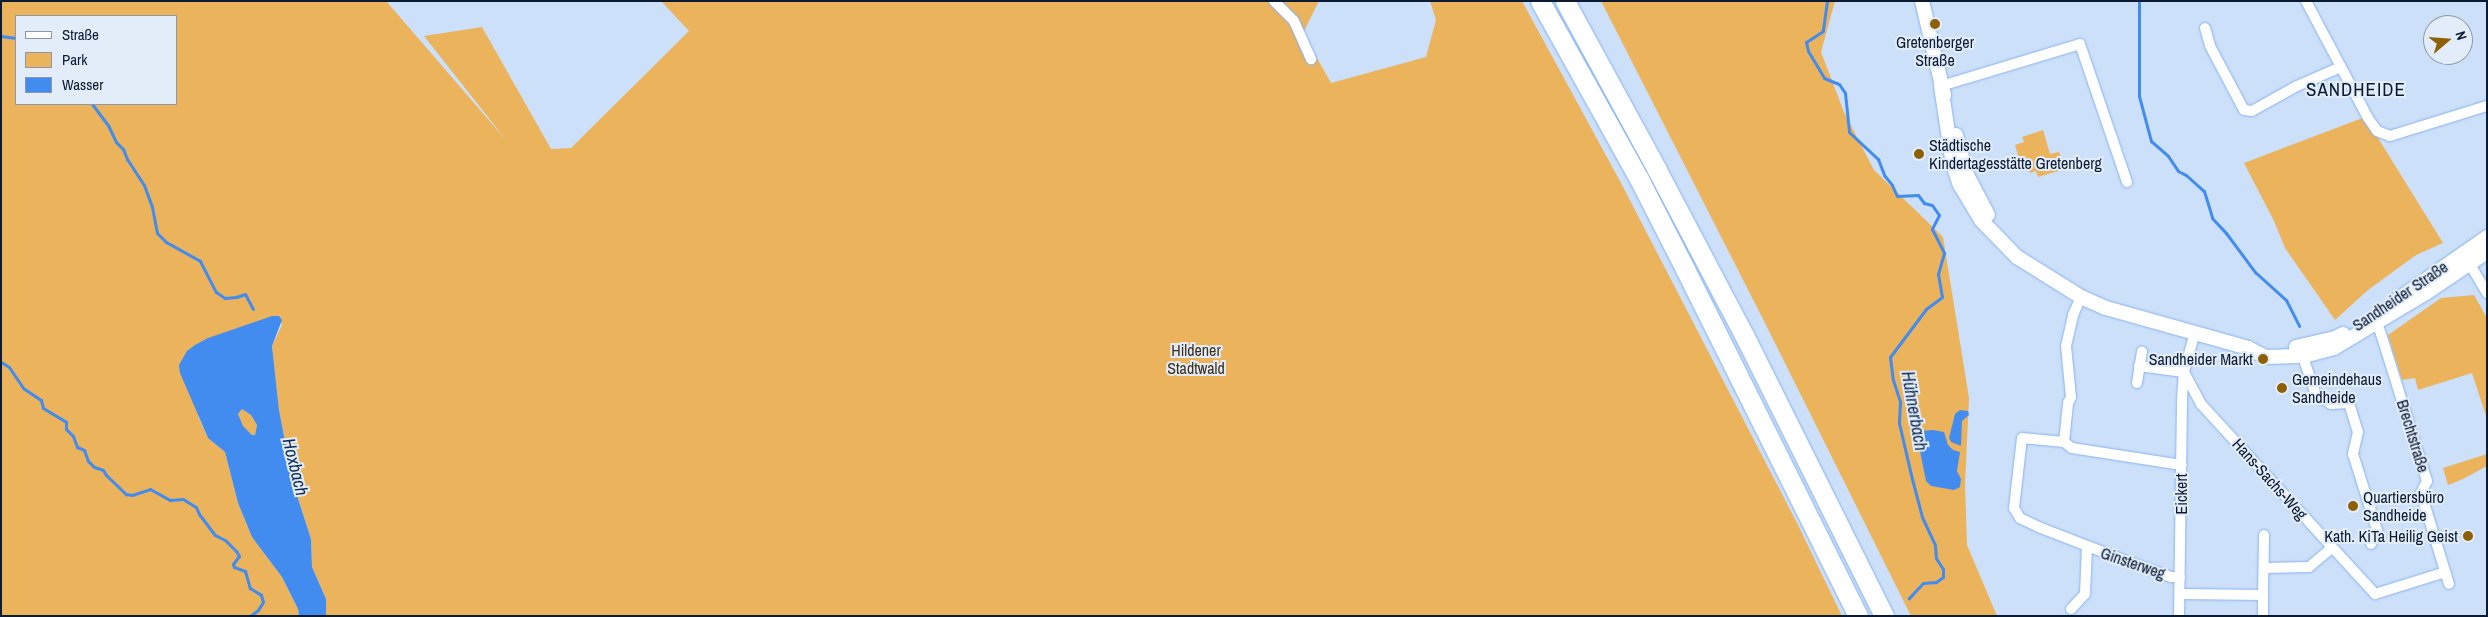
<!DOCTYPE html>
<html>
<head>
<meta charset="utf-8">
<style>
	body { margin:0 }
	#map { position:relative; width:2488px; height:617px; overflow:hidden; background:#cde0f9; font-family:"Archivo Narrow",sans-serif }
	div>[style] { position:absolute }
	.green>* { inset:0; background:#ebb35c }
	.water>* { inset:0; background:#438cef }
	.stream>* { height:3px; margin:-1.5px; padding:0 1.5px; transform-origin:1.5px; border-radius:1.5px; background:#438cef }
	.roads { filter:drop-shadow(0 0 1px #87b3f1) drop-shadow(0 0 1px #87b3f1) }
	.street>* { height:10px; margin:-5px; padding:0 5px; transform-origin:5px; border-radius:5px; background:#fff }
	.secondary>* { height:14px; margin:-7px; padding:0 7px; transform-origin:7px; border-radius:7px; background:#fff }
	.highway>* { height:19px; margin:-9.5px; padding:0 9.5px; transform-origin:9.5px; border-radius:9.5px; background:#fff }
	.dots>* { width:14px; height:14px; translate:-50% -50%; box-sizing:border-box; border:2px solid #e3ecf9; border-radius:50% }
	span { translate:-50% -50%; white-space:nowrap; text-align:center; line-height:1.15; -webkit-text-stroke:4px #e3ecf9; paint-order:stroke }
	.poi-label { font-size:16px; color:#0a1b32 }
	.left { translate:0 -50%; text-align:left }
	.right { translate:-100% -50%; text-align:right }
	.street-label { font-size:16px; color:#0a1b32 }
	.park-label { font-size:16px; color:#3e301b }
	.water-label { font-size:18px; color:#0e2b52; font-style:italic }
	.quarter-label { font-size:19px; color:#0a1b32; letter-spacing:1px }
	.frame { position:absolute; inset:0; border:2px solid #0a1b32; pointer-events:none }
	.legend { position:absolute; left:15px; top:15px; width:162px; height:90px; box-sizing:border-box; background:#e3ecf9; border:1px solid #8c98a9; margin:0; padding:6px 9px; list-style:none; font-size:15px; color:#0a1b32 }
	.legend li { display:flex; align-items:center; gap:10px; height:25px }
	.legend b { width:25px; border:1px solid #8c98a9 }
	.north { position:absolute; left:2423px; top:15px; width:50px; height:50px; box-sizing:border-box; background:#e3ecf9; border:1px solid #8c98a9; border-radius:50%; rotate:72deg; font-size:14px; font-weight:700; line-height:20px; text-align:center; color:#0a1b32 }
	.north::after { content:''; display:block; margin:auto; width:18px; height:22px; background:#8d6006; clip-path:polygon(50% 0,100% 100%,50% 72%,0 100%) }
</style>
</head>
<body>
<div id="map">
	<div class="green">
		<div style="clip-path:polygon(evenodd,1px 1px,386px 1px,506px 140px,424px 36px,482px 27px,551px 149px,571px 148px,689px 31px,661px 1px,1319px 1px,1303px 33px,1331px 83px,1426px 57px,1436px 20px,1430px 1px,1522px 1px,1621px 183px,1798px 525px,1842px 616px,326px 616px,326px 599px,312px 567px,311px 539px,293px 483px,279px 410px,272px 346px,282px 325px,279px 316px,257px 322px,198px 416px,208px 438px,225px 452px,238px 503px,247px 525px,252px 537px,282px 577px,298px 609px,299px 616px,1px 616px,1px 1px,16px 16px,176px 16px,176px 104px,16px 104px,16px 16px)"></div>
		<div style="clip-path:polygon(1601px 1px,1835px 1px,1821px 52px,1844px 112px,1874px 170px,1943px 237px,1969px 398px,1965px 484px,1967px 545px,1997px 616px,1911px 616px,1766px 325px)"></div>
		<div style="clip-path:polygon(2365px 117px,2443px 243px,2416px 255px,2368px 290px,2335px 320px,2285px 248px,2274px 221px,2244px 163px)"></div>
		<div style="clip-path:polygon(2043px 130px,2050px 154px,2059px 152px,2065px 169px,2038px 177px,2036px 171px,2030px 173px,2027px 164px,2021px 165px,2015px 145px,2024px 142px,2022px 137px)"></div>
		<div style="clip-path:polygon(2474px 295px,2487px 318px,2487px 419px,2472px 373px,2418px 390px,2415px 378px,2402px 380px,2388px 335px,2441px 298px)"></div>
		<div style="clip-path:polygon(242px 409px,251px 415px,257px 425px,255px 435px,252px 435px,243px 427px,238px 414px)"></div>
		<div style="clip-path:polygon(2487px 454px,2487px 466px,2461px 480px,2448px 485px,2443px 468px)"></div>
	</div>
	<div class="water">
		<div style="clip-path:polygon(evenodd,272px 316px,279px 316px,282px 320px,272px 346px,279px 410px,293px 483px,311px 539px,312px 567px,326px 599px,326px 616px,299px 616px,298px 609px,282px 577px,252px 537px,238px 503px,225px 452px,208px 438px,180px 373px,179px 365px,187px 351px,195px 345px,208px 338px,272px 316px,242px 409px,251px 415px,257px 425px,255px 435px,252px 435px,243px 426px,238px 414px,242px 409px)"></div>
		<div style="clip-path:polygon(1960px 410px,1968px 411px,1969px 415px,1962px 421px,1961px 446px,1951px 442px,1949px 438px,1955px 414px)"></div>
		<div style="clip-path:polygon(1933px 430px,1944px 432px,1948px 445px,1953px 450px,1960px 452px,1957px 471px,1961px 479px,1960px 487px,1954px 490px,1931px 486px,1926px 481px,1917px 436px,1920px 431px)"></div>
	</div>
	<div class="stream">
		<div style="left:1827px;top:1px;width:30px;rotate:98deg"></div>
		<div style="left:1823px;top:31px;width:20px;rotate:147deg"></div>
		<div style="left:1806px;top:42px;width:9px;rotate:77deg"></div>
		<div style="left:1808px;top:51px;width:31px;rotate:59deg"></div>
		<div style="left:1824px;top:78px;width:16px;rotate:22deg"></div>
		<div style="left:1839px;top:84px;width:11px;rotate:56deg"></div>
		<div style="left:1845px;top:93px;width:39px;rotate:84deg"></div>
		<div style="left:1849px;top:132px;width:40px;rotate:43deg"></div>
		<div style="left:1878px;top:159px;width:17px;rotate:69deg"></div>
		<div style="left:1884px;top:175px;width:13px;rotate:51deg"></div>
		<div style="left:1892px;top:185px;width:12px;rotate:66deg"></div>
		<div style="left:1897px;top:196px;width:21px;rotate:-3deg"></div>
		<div style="left:1918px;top:195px;width:10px;rotate:53deg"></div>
		<div style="left:1924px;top:203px;width:8px;rotate:14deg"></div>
		<div style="left:1932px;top:205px;width:12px;rotate:55deg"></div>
		<div style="left:1939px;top:215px;width:16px;rotate:117deg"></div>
		<div style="left:1932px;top:229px;width:27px;rotate:63deg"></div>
		<div style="left:1944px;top:253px;width:22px;rotate:106deg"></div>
		<div style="left:1938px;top:274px;width:23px;rotate:80deg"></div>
		<div style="left:1942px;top:297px;width:20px;rotate:143deg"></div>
		<div style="left:1926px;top:309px;width:60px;rotate:126.9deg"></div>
		<div style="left:1890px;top:357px;width:23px;rotate:83deg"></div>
		<div style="left:1893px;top:380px;width:23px;rotate:72deg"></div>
		<div style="left:1900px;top:402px;width:21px;rotate:93deg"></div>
		<div style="left:1899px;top:423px;width:53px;rotate:77deg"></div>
		<div style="left:1911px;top:475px;width:43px;rotate:75.3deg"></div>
		<div style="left:1922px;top:517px;width:31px;rotate:65deg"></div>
		<div style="left:1935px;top:545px;width:13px;rotate:86deg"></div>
		<div style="left:1936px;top:558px;width:13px;rotate:58deg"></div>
		<div style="left:1943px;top:569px;width:8px;rotate:90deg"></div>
		<div style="left:1943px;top:577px;width:9px;rotate:144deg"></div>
		<div style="left:1936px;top:582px;width:13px;rotate:176deg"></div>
		<div style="left:1923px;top:583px;width:21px;rotate:133deg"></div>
		<div style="left:2139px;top:1px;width:95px;rotate:90deg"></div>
		<div style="left:2139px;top:96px;width:47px;rotate:75.1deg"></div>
		<div style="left:2151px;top:141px;width:23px;rotate:41deg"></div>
		<div style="left:2168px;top:156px;width:18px;rotate:56deg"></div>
		<div style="left:2178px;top:171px;width:9px;rotate:27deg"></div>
		<div style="left:2186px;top:175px;width:24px;rotate:42deg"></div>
		<div style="left:2204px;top:191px;width:28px;rotate:73deg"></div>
		<div style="left:2212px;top:218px;width:21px;rotate:47deg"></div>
		<div style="left:2226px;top:233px;width:49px;rotate:53.4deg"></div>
		<div style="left:2255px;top:272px;width:42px;rotate:42.1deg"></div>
		<div style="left:2286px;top:300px;width:29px;rotate:63deg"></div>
		<div style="left:1px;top:36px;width:15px;rotate:8deg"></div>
		<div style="left:92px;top:104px;width:26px;rotate:53deg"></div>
		<div style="left:108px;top:125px;width:19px;rotate:65deg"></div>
		<div style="left:116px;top:142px;width:10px;rotate:45deg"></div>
		<div style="left:123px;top:149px;width:11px;rotate:68deg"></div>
		<div style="left:127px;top:159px;width:31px;rotate:57deg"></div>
		<div style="left:144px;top:185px;width:23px;rotate:70deg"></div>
		<div style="left:152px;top:207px;width:26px;rotate:79deg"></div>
		<div style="left:157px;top:233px;width:13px;rotate:45deg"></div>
		<div style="left:166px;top:242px;width:39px;rotate:29deg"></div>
		<div style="left:200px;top:261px;width:35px;rotate:63deg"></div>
		<div style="left:216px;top:292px;width:11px;rotate:34deg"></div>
		<div style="left:225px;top:298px;width:11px;rotate:-5deg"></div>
		<div style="left:236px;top:297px;width:9px;rotate:-18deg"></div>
		<div style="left:245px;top:294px;width:17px;rotate:62deg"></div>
		<div style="left:1px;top:362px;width:9px;rotate:32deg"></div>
		<div style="left:9px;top:367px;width:25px;rotate:56deg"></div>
		<div style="left:23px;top:388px;width:22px;rotate:34deg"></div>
		<div style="left:41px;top:400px;width:8px;rotate:76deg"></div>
		<div style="left:43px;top:408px;width:27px;rotate:31deg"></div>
		<div style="left:66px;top:422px;width:7px;rotate:90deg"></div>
		<div style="left:66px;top:429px;width:10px;rotate:45deg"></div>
		<div style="left:73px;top:436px;width:12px;rotate:70deg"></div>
		<div style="left:77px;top:447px;width:8px;rotate:23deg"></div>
		<div style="left:84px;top:450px;width:12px;rotate:70deg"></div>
		<div style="left:88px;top:461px;width:8px;rotate:45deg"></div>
		<div style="left:94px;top:467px;width:9px;rotate:18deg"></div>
		<div style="left:103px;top:470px;width:6px;rotate:59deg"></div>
		<div style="left:106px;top:475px;width:28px;rotate:44deg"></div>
		<div style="left:126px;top:494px;width:6px;rotate:9deg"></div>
		<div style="left:132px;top:495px;width:19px;rotate:-18deg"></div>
		<div style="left:150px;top:489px;width:23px;rotate:29deg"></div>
		<div style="left:170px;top:500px;width:13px;rotate:-4deg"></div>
		<div style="left:183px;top:499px;width:15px;rotate:32deg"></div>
		<div style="left:196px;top:507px;width:8px;rotate:67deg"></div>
		<div style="left:199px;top:514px;width:26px;rotate:53deg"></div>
		<div style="left:215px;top:535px;width:11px;rotate:27deg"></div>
		<div style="left:225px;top:540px;width:16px;rotate:45deg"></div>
		<div style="left:236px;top:551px;width:6px;rotate:59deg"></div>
		<div style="left:239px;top:556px;width:10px;rotate:127deg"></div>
		<div style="left:233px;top:564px;width:3px;rotate:72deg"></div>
		<div style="left:234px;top:567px;width:12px;rotate:20deg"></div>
		<div style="left:245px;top:571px;width:18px;rotate:74deg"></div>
		<div style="left:250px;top:588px;width:13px;rotate:32deg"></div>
		<div style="left:261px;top:595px;width:7px;rotate:74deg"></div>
		<div style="left:263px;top:602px;width:9px;rotate:122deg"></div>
		<div style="left:258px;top:610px;width:10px;rotate:143deg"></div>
	</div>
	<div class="roads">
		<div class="street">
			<div style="left:1274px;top:1px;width:28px;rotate:45deg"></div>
			<div style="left:1294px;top:21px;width:42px;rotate:65.9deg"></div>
			<div style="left:2306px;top:1px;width:132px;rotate:62.1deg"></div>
			<div style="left:2368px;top:118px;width:16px;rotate:55deg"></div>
			<div style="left:2377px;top:131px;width:14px;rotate:21deg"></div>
			<div style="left:2390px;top:136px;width:102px;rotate:-17.2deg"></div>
			<div style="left:2205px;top:28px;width:19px;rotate:74deg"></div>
			<div style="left:2210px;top:46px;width:72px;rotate:62deg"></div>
			<div style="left:2244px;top:110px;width:8px;rotate:7deg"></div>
			<div style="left:2252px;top:111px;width:51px;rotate:-29.1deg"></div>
			<div style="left:2297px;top:86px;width:48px;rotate:-23.4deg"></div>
			<div style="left:1941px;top:86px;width:145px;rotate:-16.8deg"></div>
			<div style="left:2080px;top:44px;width:146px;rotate:71.2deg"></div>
			<div style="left:2466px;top:258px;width:41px;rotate:59deg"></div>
			<div style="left:2372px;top:320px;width:6px;rotate:31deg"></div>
			<div style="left:2377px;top:323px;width:12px;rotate:70deg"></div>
			<div style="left:2381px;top:334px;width:154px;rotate:72.6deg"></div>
			<div style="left:2427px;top:481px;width:13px;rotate:117deg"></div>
			<div style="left:2421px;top:493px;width:95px;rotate:72.9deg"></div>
			<div style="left:2305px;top:363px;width:34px;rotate:71deg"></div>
			<div style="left:2316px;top:395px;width:17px;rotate:31deg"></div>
			<div style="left:2331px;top:404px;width:18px;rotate:-3deg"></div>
			<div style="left:2349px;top:403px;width:30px;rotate:73deg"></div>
			<div style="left:2358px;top:432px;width:23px;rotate:103deg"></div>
			<div style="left:2353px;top:454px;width:80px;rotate:72.5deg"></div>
			<div style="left:2377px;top:530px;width:15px;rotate:113deg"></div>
			<div style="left:2139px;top:366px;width:45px;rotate:7.6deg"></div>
			<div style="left:2184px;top:372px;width:36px;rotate:62deg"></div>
			<div style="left:2201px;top:404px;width:258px;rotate:47.5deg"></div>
			<div style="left:2375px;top:594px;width:73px;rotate:-17.4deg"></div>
			<div style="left:2137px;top:383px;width:32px;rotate:-81deg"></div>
			<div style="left:2064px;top:442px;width:39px;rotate:-84deg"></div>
			<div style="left:2068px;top:403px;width:7px;rotate:-63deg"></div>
			<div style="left:2071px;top:397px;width:51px;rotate:-95.6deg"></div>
			<div style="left:2066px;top:346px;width:32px;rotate:-77deg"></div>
			<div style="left:2073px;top:315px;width:20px;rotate:-66deg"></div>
			<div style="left:2264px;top:568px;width:45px;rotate:-1.3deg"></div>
			<div style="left:2309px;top:567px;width:30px;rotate:-40deg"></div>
			<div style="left:2180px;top:577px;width:9px;rotate:180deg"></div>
			<div style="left:2171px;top:577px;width:45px;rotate:-160.3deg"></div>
			<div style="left:2129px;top:562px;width:94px;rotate:-158.9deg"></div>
			<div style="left:2041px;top:528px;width:23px;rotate:-155deg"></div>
			<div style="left:2020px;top:518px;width:12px;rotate:-121deg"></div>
			<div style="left:2014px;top:508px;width:70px;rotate:-83.5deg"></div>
			<div style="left:2022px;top:438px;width:42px;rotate:5.4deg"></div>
			<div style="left:2064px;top:442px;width:10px;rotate:37deg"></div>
			<div style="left:2072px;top:448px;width:111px;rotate:8.8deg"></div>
			<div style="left:2180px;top:594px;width:83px;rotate:0.7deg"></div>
			<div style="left:2263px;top:595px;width:21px;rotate:90deg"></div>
			<div style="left:2263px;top:595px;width:60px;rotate:-89deg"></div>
			<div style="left:2071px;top:609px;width:21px;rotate:-47deg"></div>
			<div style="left:2085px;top:594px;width:47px;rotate:-87.6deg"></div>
			<div style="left:2179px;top:616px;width:217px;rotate:-89.2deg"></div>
			<div style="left:2182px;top:399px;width:27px;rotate:-86deg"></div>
			<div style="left:2184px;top:372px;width:41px;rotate:-74.6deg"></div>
		</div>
		<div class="secondary">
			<div style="left:1922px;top:1px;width:97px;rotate:76.8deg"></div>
			<div style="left:1941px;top:86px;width:80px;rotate:81.4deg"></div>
			<div style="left:1953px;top:165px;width:21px;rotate:71deg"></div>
			<div style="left:1960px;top:185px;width:41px;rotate:59deg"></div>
			<div style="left:1981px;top:220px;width:52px;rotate:45.8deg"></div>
			<div style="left:2017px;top:257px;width:75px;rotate:32deg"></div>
			<div style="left:2081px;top:297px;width:27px;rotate:24deg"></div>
			<div style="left:2106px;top:308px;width:148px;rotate:15.7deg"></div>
			<div style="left:2248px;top:348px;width:20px;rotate:27deg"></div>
			<div style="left:2266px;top:357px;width:38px;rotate:-2deg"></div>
			<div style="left:2304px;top:356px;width:31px;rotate:-15deg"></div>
			<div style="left:2334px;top:348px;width:107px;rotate:-30.9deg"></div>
			<div style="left:2426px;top:293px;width:73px;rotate:-33.9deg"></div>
			<div style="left:1956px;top:135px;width:41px;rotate:74.6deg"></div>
			<div style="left:1967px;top:175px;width:45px;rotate:62.3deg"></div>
			<div style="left:2397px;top:300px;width:110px;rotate:-35deg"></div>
			<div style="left:2296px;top:347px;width:40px;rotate:-13deg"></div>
			<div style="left:2335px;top:338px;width:9px;rotate:-27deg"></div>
		</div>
		<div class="highway">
			<div style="left:1540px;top:1px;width:204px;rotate:60.9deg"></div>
			<div style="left:1639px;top:179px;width:101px;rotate:62.9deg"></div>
			<div style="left:1685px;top:269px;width:388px;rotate:63.5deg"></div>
			<div style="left:1565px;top:1px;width:192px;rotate:61.4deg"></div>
			<div style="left:1657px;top:170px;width:187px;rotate:62.2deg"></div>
			<div style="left:1744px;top:335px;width:314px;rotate:63.5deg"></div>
		</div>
	</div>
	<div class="dots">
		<div style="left:1935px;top:24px;background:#8d6006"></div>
		<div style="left:1919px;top:154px;background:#8d6006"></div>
		<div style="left:2263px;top:359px;background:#8d6006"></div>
		<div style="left:2282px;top:388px;background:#8d6006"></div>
		<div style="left:2353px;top:506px;background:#8d6006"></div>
		<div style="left:2468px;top:536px;background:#8d6006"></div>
	</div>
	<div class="poi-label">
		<span style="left:1935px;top:51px">Gretenberger<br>Straße</span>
		<span class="left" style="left:1929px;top:154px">Städtische<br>Kindertagesstätte Gretenberg</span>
		<span class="right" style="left:2253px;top:359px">Sandheider Markt</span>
		<span class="left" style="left:2292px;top:388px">Gemeindehaus<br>Sandheide</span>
		<span class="left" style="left:2363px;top:506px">Quartiersbüro<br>Sandheide</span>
		<span class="right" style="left:2458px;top:536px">Kath. KiTa Heilig Geist</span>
	</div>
	<div class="street-label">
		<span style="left:2400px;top:296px;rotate:-34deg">Sandheider Straße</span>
		<span style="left:2413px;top:436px;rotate:73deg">Brechtstraße</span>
		<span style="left:2270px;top:479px;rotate:48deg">Hans-Sachs-Weg</span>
		<span style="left:2181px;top:494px;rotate:-90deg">Eickert</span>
		<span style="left:2133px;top:563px;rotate:19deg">Ginsterweg</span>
	</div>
	<div class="park-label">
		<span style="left:1196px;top:359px">Hildener<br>Stadtwald</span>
	</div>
	<div class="water-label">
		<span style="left:1914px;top:411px;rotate:80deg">Hühnerbach</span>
		<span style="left:295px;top:467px;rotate:76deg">Hoxbach</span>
	</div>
	<div class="quarter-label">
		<span style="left:2356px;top:90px">SANDHEIDE</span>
	</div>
	<div class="frame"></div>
	<ul class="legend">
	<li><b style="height:6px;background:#fff"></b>Straße</li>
	<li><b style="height:14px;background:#ebb35c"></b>Park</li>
	<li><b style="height:14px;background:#438cef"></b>Wasser</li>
	</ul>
	<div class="north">N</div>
</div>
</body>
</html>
